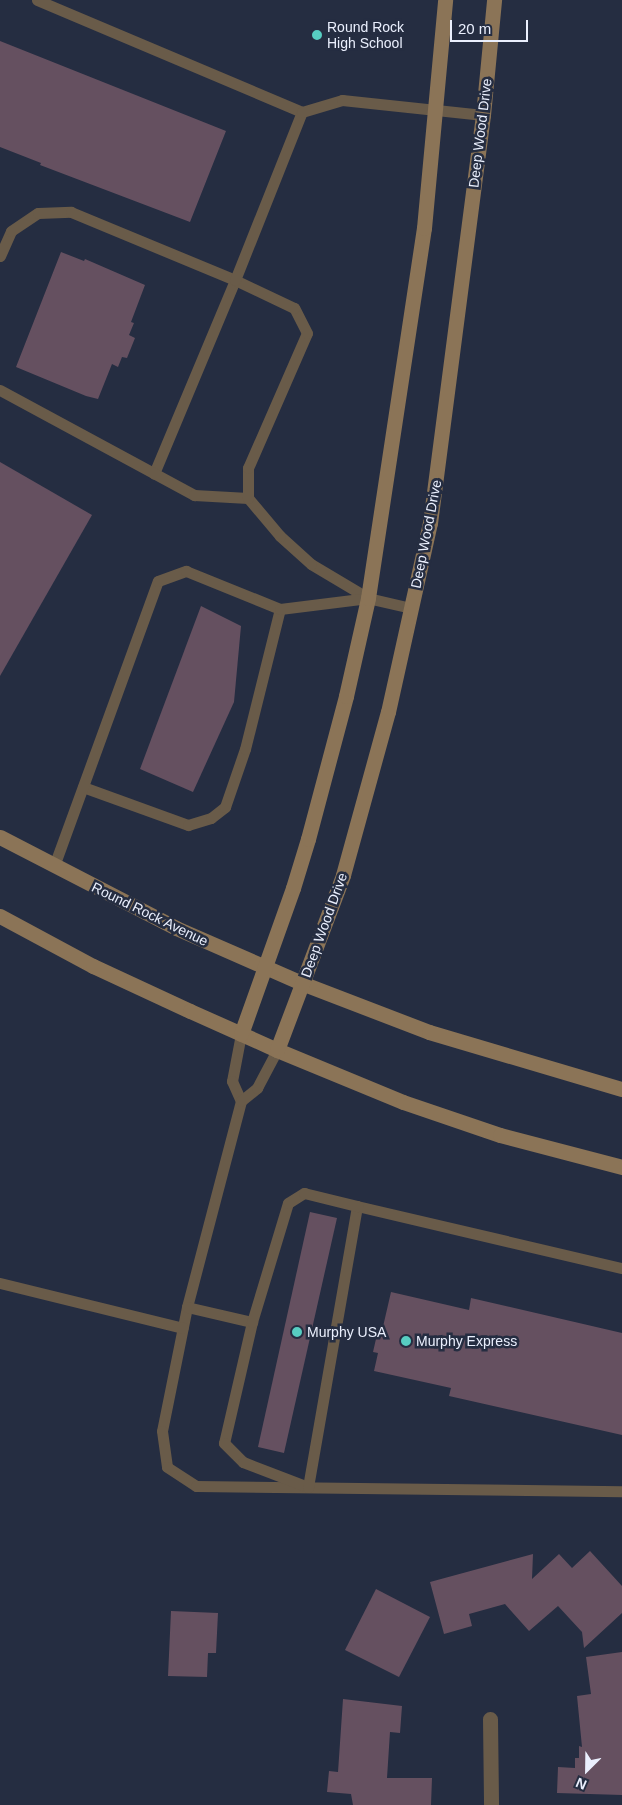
<!DOCTYPE html>
<html>
<head>
<meta charset="utf-8">
<style>
	body { margin:0 }
	#map { position:relative; width:622px; height:1805px; overflow:hidden; background:#252d41; font-family:Arial,sans-serif }
	div>[style] { position:absolute }
	.building>* { inset:0; background:#655060 }
	.lane>* { height:11px; margin:-5.5px; padding:0 5.5px; transform-origin:5.5px; border-radius:5.5px; background:#695b49 }
	.street>* { height:15px; margin:-7.5px; padding:0 7.5px; transform-origin:7.5px; border-radius:7.5px; background:#695b49 }
	.secondary>* { height:15px; margin:-7.5px; padding:0 7.5px; transform-origin:7.5px; border-radius:7.5px; background:#8b7457 }
	.dots>* { width:14px; height:14px; translate:-50% -50%; box-sizing:border-box; border:2px solid #252d41; border-radius:50% }
	span { translate:-50% -50%; white-space:nowrap; text-align:center; line-height:1.15; -webkit-text-stroke:5px #252d41; paint-order:stroke }
	.poi-label { font-size:14px; color:#eaeffd }
	.left { translate:0 -50%; text-align:left }
	.street-label { font-size:14px; color:#eaeffd }
	.north { position:absolute; left:562px; top:1745px; width:50px; height:50px; -webkit-text-stroke:4px #252d41; paint-order:stroke; rotate:203deg; font-size:14px; font-weight:700; line-height:20px; text-align:center; color:#eaeffd }
	.north::after { content:''; display:block; margin:auto; width:18px; height:22px; background:#eaeffd; clip-path:polygon(50% 0,100% 100%,50% 72%,0 100%) }
	.scale { position:absolute; left:450px; top:20px; width:78px; height:22px; box-sizing:border-box; border:2px solid #eaeffd; border-top:0; padding-left:6px; font-size:15px; line-height:18px; white-space:nowrap; color:#eaeffd; -webkit-text-stroke:4px #252d41; paint-order:stroke }
</style>
</head>
<body>
<div id="map">
	<div class="building">
		<div style="clip-path:polygon(0 41px,226px 131px,190px 222px,40px 165px,41px 163px,0 147px)"></div>
		<div style="clip-path:polygon(61px 252px,84px 261px,85px 259px,145px 285px,131px 322px,134px 323px,129px 335px,135px 338px,127px 358px,122px 357px,118px 367px,112px 364px,98px 399px,86px 396px,16px 367px)"></div>
		<div style="clip-path:polygon(0 462px,92px 515px,0 676px)"></div>
		<div style="clip-path:polygon(201px 606px,241px 626px,234px 702px,193px 792px,140px 769px)"></div>
		<div style="clip-path:polygon(310px 1212px,337px 1218px,284px 1453px,258px 1447px)"></div>
		<div style="clip-path:polygon(391px 1292px,469px 1310px,471px 1298px,622px 1333px,622px 1435px,449px 1396px,451px 1388px,374px 1371px,378px 1353px,373px 1352px,378px 1330px,382px 1331px)"></div>
		<div style="clip-path:polygon(590px 1551px,622px 1586px,622px 1613px,584px 1648px,582px 1632px,558px 1606px,529px 1631px,505px 1604px,469px 1614px,472px 1626px,444px 1634px,430px 1582px,533px 1554px,532px 1579px,559px 1554px,572px 1568px)"></div>
		<div style="clip-path:polygon(376px 1589px,430px 1617px,399px 1677px,345px 1650px)"></div>
		<div style="clip-path:polygon(171px 1611px,218px 1613px,216px 1653px,208px 1653px,207px 1677px,168px 1676px)"></div>
		<div style="clip-path:polygon(622px 1652px,622px 1795px,557px 1793px,558px 1767px,575px 1768px,575px 1758px,579px 1758px,579px 1746px,582px 1747px,577px 1696px,591px 1694px,586px 1657px)"></div>
		<div style="clip-path:polygon(343px 1699px,402px 1706px,400px 1733px,390px 1732px,387px 1778px,432px 1778px,431px 1805px,353px 1805px,351px 1794px,327px 1792px,329px 1771px,338px 1772px)"></div>
	</div>
	<div class="lane">
		<div style="left:37px;top:0;width:288px;rotate:22.9deg"></div>
		<div style="left:0;top:256px;width:27px;rotate:-66deg"></div>
		<div style="left:11px;top:231px;width:32px;rotate:-34deg"></div>
		<div style="left:38px;top:213px;width:33px;rotate:-2deg"></div>
		<div style="left:71px;top:212px;width:178px;rotate:22.5deg"></div>
		<div style="left:235px;top:280px;width:210px;rotate:112.7deg"></div>
		<div style="left:0;top:390px;width:221px;rotate:28.4deg"></div>
		<div style="left:194px;top:495px;width:54px;rotate:3.2deg"></div>
		<div style="left:411px;top:608px;width:44px;rotate:-166.9deg"></div>
		<div style="left:368px;top:598px;width:66px;rotate:-149.2deg"></div>
		<div style="left:311px;top:564px;width:42px;rotate:-137.9deg"></div>
		<div style="left:280px;top:536px;width:50px;rotate:-130.1deg"></div>
		<div style="left:248px;top:498px;width:30px;rotate:-90deg"></div>
		<div style="left:248px;top:468px;width:147px;rotate:-66.4deg"></div>
		<div style="left:307px;top:333px;width:28px;rotate:-117deg"></div>
		<div style="left:294px;top:308px;width:65px;rotate:-154.6deg"></div>
		<div style="left:235px;top:280px;width:181px;rotate:-68.3deg"></div>
		<div style="left:302px;top:112px;width:42px;rotate:-16.7deg"></div>
		<div style="left:342px;top:100px;width:142px;rotate:6.1deg"></div>
		<div style="left:83px;top:787px;width:112px;rotate:19.9deg"></div>
		<div style="left:188px;top:825px;width:24px;rotate:-17deg"></div>
		<div style="left:211px;top:818px;width:18px;rotate:-38deg"></div>
		<div style="left:225px;top:807px;width:61px;rotate:-71deg"></div>
		<div style="left:245px;top:749px;width:144px;rotate:-76deg"></div>
		<div style="left:54px;top:866px;width:303px;rotate:-70deg"></div>
		<div style="left:158px;top:581px;width:30px;rotate:-20deg"></div>
		<div style="left:186px;top:571px;width:101px;rotate:22deg"></div>
		<div style="left:280px;top:609px;width:89px;rotate:-7.1deg"></div>
		<div style="left:241px;top:1034px;width:48px;rotate:100.8deg"></div>
		<div style="left:232px;top:1081px;width:22px;rotate:66deg"></div>
		<div style="left:241px;top:1101px;width:213px;rotate:104.7deg"></div>
		<div style="left:187px;top:1307px;width:126px;rotate:101.4deg"></div>
		<div style="left:162px;top:1431px;width:36px;rotate:82deg"></div>
		<div style="left:167px;top:1467px;width:35px;rotate:33deg"></div>
		<div style="left:196px;top:1486px;width:426px;rotate:0.7deg"></div>
		<div style="left:241px;top:1101px;width:21px;rotate:-39deg"></div>
		<div style="left:257px;top:1088px;width:43px;rotate:-62.2deg"></div>
		<div style="left:0;top:1283px;width:188px;rotate:13.8deg"></div>
		<div style="left:187px;top:1307px;width:67px;rotate:13deg"></div>
		<div style="left:252px;top:1322px;width:124px;rotate:103deg"></div>
		<div style="left:224px;top:1443px;width:27px;rotate:45deg"></div>
		<div style="left:243px;top:1462px;width:70px;rotate:21deg"></div>
		<div style="left:308px;top:1487px;width:285px;rotate:-80.1deg"></div>
		<div style="left:357px;top:1206px;width:272px;rotate:13.2deg"></div>
		<div style="left:252px;top:1322px;width:124px;rotate:-73.2deg"></div>
		<div style="left:288px;top:1203px;width:19px;rotate:-32deg"></div>
		<div style="left:304px;top:1193px;width:55px;rotate:13.8deg"></div>
	</div>
	<div class="street">
		<div style="left:490px;top:1719px;width:86px;rotate:89.3deg"></div>
	</div>
	<div class="secondary">
		<div style="left:0;top:837px;width:198px;rotate:27.3deg"></div>
		<div style="left:176px;top:928px;width:140px;rotate:23.6deg"></div>
		<div style="left:304px;top:984px;width:134px;rotate:21deg"></div>
		<div style="left:429px;top:1032px;width:201px;rotate:16.5deg"></div>
		<div style="left:0;top:916px;width:106px;rotate:28.3deg"></div>
		<div style="left:93px;top:966px;width:107px;rotate:24.9deg"></div>
		<div style="left:190px;top:1011px;width:95px;rotate:24.1deg"></div>
		<div style="left:277px;top:1050px;width:136px;rotate:22.4deg"></div>
		<div style="left:403px;top:1102px;width:102px;rotate:18.8deg"></div>
		<div style="left:500px;top:1135px;width:126px;rotate:14.7deg"></div>
		<div style="left:241px;top:1034px;width:155px;rotate:-70.4deg"></div>
		<div style="left:293px;top:888px;width:51px;rotate:-73deg"></div>
		<div style="left:308px;top:839px;width:148px;rotate:-75.1deg"></div>
		<div style="left:346px;top:696px;width:100px;rotate:-77.3deg"></div>
		<div style="left:368px;top:598px;width:374px;rotate:-81.4deg"></div>
		<div style="left:424px;top:228px;width:229px;rotate:-84.7deg"></div>
		<div style="left:277px;top:1050px;width:187px;rotate:-69.3deg"></div>
		<div style="left:343px;top:875px;width:169px;rotate:-74.6deg"></div>
		<div style="left:388px;top:712px;width:194px;rotate:-77.5deg"></div>
		<div style="left:430px;top:523px;width:411px;rotate:-82.6deg"></div>
		<div style="left:483px;top:115px;width:116px;rotate:-84.5deg"></div>
	</div>
	<div class="dots">
		<div style="left:317px;top:35px;background:#57cec2"></div>
		<div style="left:297px;top:1332px;background:#57cec2"></div>
		<div style="left:406px;top:1341px;background:#57cec2"></div>
	</div>
	<div class="poi-label">
		<span class="left" style="left:327px;top:35px">Round Rock<br>High School</span>
		<span class="left" style="left:307px;top:1332px">Murphy USA</span>
		<span class="left" style="left:416px;top:1341px">Murphy Express</span>
	</div>
	<div class="street-label">
		<span style="left:480px;top:133px;rotate:-83deg">Deep Wood Drive</span>
		<span style="left:426px;top:534px;rotate:-79deg">Deep Wood Drive</span>
		<span style="left:150px;top:914px;rotate:26deg">Round Rock Avenue</span>
		<span style="left:324px;top:925px;rotate:-70deg">Deep Wood Drive</span>
	</div>
	<div class="north">N</div>
	<div class="scale">20 m</div>
</div>
</body>
</html>
